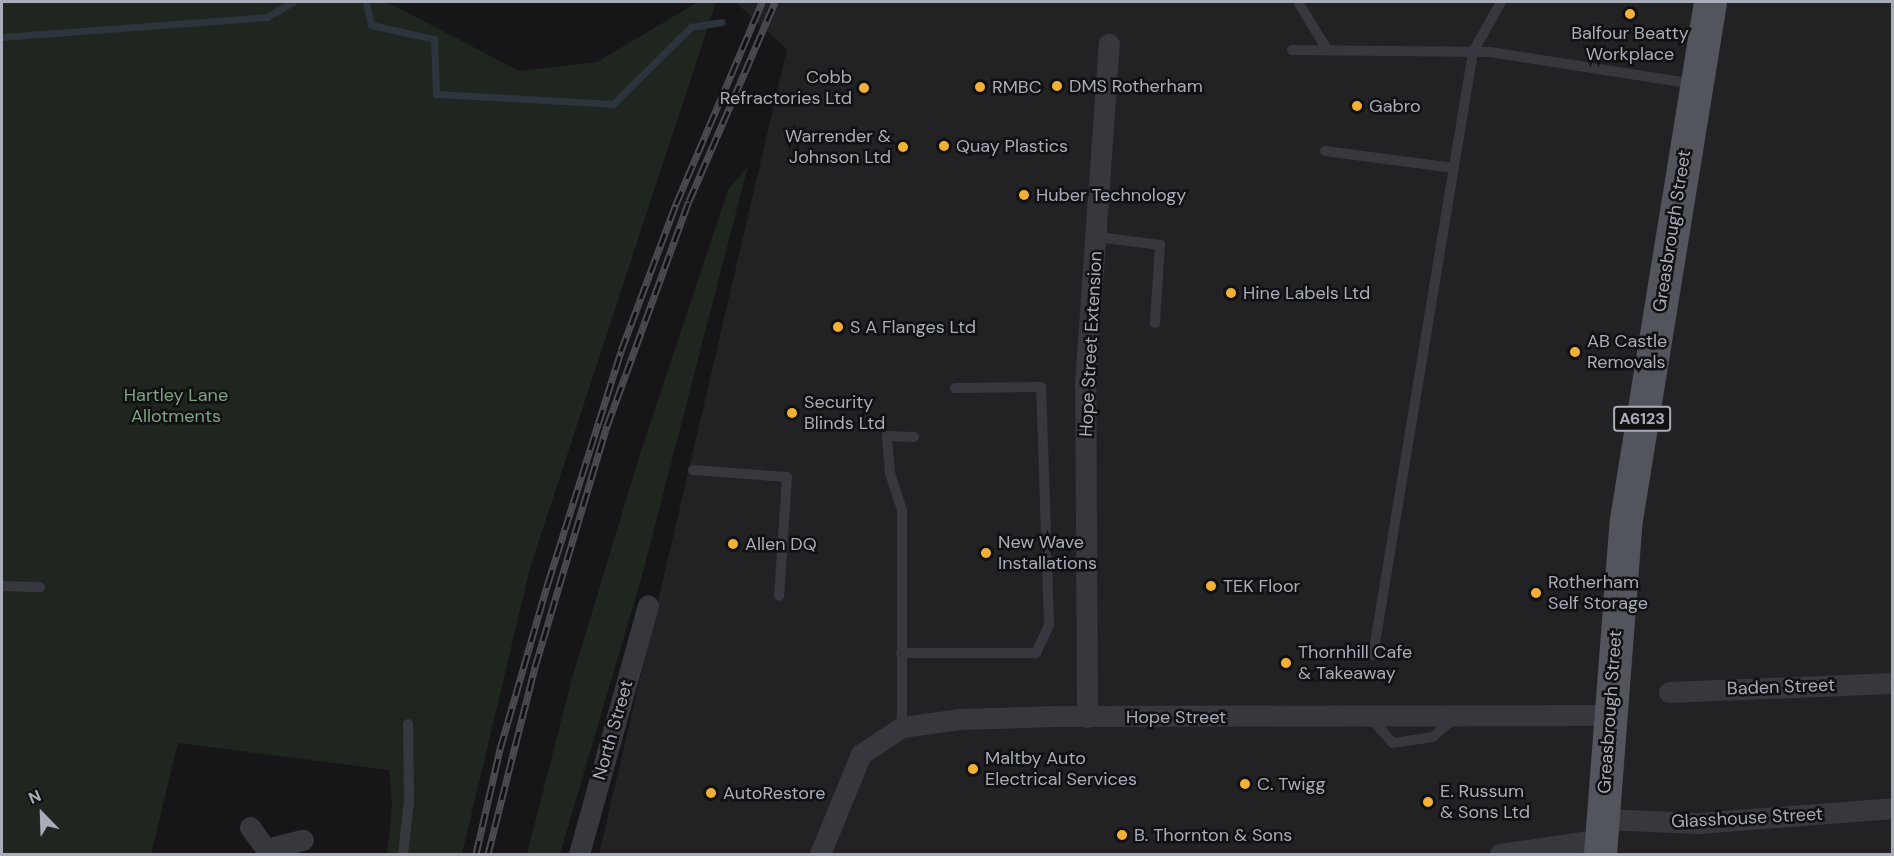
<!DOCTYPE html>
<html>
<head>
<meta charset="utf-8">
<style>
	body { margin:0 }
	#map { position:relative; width:1894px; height:856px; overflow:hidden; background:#161618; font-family:"DM Sans",sans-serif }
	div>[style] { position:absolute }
	.built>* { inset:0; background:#222225 }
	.green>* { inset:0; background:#1e261f }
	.stream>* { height:7px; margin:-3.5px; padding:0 3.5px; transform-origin:3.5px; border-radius:3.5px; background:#2c353c }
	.service>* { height:10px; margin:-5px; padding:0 5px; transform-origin:5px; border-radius:5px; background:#37383d }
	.minor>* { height:21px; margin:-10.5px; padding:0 10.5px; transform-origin:10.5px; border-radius:10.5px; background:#37383d }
	.primary>* { height:33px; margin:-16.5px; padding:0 16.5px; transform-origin:16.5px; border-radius:16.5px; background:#53555c }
	.rail>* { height:7px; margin-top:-3.5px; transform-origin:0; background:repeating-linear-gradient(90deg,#111113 0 14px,#4a4c52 0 28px); box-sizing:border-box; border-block:2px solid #4a4c52 }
	.dots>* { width:16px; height:16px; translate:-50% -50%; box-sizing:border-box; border:3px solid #111113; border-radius:50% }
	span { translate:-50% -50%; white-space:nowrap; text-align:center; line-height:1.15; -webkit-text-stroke:5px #111113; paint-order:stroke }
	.shield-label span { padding:2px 4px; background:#111113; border:2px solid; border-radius:4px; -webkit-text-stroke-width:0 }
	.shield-label { font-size:16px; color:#a8adb8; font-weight:700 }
	.poi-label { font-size:18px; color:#a8adb8 }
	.right { translate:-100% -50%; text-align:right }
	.left { translate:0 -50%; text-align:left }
	.street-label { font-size:18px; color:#a8adb8 }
	.park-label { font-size:18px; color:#7fa381 }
	.frame { position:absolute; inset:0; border:3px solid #a8adb8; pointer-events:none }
	.north { position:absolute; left:12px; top:784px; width:60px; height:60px; -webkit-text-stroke:4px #111113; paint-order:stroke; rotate:337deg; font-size:16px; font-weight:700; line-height:24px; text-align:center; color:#a8adb8 }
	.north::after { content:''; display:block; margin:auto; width:21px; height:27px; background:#a8adb8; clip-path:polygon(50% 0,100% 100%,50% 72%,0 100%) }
</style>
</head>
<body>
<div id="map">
	<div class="built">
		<div style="clip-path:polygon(735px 2px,1892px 2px,1892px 854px,599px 854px,787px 49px)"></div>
	</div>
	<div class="green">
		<div style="clip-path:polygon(2px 2px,387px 2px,519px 71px,597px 62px,698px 2px,716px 2px,530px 568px,462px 854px,387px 854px,392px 806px,389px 770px,178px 743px,151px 854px,2px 854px)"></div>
		<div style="clip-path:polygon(748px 166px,643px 572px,560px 854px,527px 854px,571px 682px,639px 457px,728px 190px)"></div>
	</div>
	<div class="stream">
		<div style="left:366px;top:2px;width:24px;rotate:78deg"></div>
		<div style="left:371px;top:25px;width:65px;rotate:12.5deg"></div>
		<div style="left:434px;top:39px;width:55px;rotate:87.9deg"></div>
		<div style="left:436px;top:94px;width:177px;rotate:3.2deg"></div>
		<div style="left:613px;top:104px;width:110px;rotate:-44.6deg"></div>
		<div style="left:691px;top:27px;width:31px;rotate:-9deg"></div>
		<div style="left:2px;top:37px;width:266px;rotate:-4.3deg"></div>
		<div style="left:267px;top:17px;width:30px;rotate:-30deg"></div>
	</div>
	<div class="service">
		<div style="left:1298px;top:2px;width:57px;rotate:58.5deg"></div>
		<div style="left:1292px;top:50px;width:198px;rotate:0.6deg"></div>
		<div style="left:1490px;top:52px;width:207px;rotate:8.9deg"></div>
		<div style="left:1325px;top:151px;width:130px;rotate:7.5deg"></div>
		<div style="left:1097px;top:237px;width:64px;rotate:7.2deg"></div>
		<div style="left:1160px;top:245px;width:78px;rotate:93.7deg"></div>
		<div style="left:693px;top:470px;width:94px;rotate:4.3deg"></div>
		<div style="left:787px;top:477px;width:119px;rotate:93.8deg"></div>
		<div style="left:2px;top:586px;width:38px;rotate:2deg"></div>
		<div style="left:901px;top:653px;width:135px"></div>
		<div style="left:1036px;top:653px;width:31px;rotate:-65deg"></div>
		<div style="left:1049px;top:625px;width:238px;rotate:-91.9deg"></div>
		<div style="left:1041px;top:387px;width:86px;rotate:179.3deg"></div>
		<div style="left:1373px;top:655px;width:611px;rotate:-80.58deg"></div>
		<div style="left:1473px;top:52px;width:57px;rotate:-60.8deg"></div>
		<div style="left:1371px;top:718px;width:33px;rotate:49deg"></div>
		<div style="left:1393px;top:743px;width:40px;rotate:-8.5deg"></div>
		<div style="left:1433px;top:737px;width:30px;rotate:-42deg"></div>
		<div style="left:902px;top:727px;width:217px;rotate:-90deg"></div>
		<div style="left:902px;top:510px;width:39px;rotate:-108deg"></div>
		<div style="left:890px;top:473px;width:37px;rotate:-95deg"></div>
		<div style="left:887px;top:436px;width:27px;rotate:2deg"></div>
		<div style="left:403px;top:854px;width:53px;rotate:-83.5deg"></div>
		<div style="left:409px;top:801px;width:77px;rotate:-90.7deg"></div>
	</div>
	<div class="minor">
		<div style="left:1669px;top:692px;width:223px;rotate:-2.3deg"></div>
		<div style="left:1087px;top:717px;width:333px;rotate:-90.3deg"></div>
		<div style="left:1085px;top:384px;width:341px;rotate:-86deg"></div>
		<div style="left:1602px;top:819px;width:97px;rotate:2.4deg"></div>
		<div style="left:1699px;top:823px;width:194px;rotate:-4.4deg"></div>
		<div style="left:250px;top:827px;width:27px;rotate:54deg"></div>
		<div style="left:266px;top:849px;width:38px;rotate:-14deg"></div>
		<div style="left:579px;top:854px;width:258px;rotate:-74.5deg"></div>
		<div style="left:820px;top:854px;width:108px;rotate:-67.7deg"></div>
		<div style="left:861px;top:754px;width:49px;rotate:-33.4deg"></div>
		<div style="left:902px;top:727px;width:59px;rotate:-7.9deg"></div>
		<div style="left:960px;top:719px;width:95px;rotate:-1.8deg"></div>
		<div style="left:1055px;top:716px;width:553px;rotate:-0.1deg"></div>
		<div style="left:1500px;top:854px;width:102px;rotate:-8.4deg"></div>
	</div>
	<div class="primary">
		<div style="left:1600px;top:854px;width:336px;rotate:-85.6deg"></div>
		<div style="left:1626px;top:519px;width:524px;rotate:-80.77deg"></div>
	</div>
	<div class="rail">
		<div style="left:476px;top:854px;width:108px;rotate:-77.1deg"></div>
		<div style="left:500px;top:749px;width:173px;rotate:-73.9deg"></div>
		<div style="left:548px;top:583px;width:243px;rotate:-72.5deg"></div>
		<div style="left:621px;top:351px;width:157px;rotate:-69.5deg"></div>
		<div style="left:676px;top:204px;width:220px;rotate:-66.9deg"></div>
		<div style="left:488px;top:854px;width:193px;rotate:-75.9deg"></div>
		<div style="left:535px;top:667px;width:252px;rotate:-73.4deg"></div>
		<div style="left:607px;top:426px;width:239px;rotate:-70deg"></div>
		<div style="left:689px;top:201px;width:217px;rotate:-66.6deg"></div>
	</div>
	<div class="dots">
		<div style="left:1630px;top:14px;background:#f2b134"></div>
		<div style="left:1057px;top:86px;background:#f2b134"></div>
		<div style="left:980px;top:87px;background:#f2b134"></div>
		<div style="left:864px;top:88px;background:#f2b134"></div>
		<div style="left:1357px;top:106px;background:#f2b134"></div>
		<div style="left:944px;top:146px;background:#f2b134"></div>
		<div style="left:903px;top:147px;background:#f2b134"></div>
		<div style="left:1024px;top:195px;background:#f2b134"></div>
		<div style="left:1231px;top:293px;background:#f2b134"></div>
		<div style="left:838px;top:327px;background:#f2b134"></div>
		<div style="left:1575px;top:352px;background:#f2b134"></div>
		<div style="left:792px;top:413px;background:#f2b134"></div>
		<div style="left:733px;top:544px;background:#f2b134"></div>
		<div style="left:986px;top:553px;background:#f2b134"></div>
		<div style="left:1211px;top:586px;background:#f2b134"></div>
		<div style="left:1536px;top:593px;background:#f2b134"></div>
		<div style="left:1286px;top:663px;background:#f2b134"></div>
		<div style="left:973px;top:769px;background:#f2b134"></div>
		<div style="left:1245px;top:784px;background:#f2b134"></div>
		<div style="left:711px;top:793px;background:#f2b134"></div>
		<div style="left:1428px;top:802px;background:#f2b134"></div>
		<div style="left:1122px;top:835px;background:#f2b134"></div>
	</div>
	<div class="shield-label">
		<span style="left:1642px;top:419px">A6123</span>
	</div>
	<div class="poi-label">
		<span style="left:1630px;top:44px">Balfour Beatty<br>Workplace</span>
		<span class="right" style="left:852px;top:88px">Cobb<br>Refractories Ltd</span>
		<span class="left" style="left:1069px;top:86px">DMS Rotherham</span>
		<span class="left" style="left:992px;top:87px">RMBC</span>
		<span class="left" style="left:1369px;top:106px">Gabro</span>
		<span class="right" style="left:891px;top:147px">Warrender &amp;<br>Johnson Ltd</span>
		<span class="left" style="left:956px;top:146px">Quay Plastics</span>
		<span class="left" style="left:1036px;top:195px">Huber Technology</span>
		<span class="left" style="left:1243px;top:293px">Hine Labels Ltd</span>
		<span class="left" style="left:850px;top:327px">S A Flanges Ltd</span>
		<span class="left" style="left:1587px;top:352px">AB Castle<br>Removals</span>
		<span class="left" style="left:804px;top:413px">Security<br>Blinds Ltd</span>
		<span class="left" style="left:998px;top:553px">New Wave<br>Installations</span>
		<span class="left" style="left:745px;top:544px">Allen DQ</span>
		<span class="left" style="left:1548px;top:593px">Rotherham<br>Self Storage</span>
		<span class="left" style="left:1223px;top:586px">TEK Floor</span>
		<span class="left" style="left:1298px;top:663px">Thornhill Cafe<br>&amp; Takeaway</span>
		<span class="left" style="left:985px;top:769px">Maltby Auto<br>Electrical Services</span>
		<span class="left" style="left:1257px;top:784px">C. Twigg</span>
		<span class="left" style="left:1440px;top:802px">E. Russum<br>&amp; Sons Ltd</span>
		<span class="left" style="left:723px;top:793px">AutoRestore</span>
		<span class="left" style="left:1134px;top:835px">B. Thornton &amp; Sons</span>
	</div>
	<div class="street-label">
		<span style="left:1672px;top:231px;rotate:-81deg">Greasbrough Street</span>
		<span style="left:1091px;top:344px;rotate:-87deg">Hope Street Extension</span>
		<span style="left:1781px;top:687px;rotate:-2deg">Baden Street</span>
		<span style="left:1610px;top:712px;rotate:-86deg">Greasbrough Street</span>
		<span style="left:1176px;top:717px">Hope Street</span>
		<span style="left:613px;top:730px;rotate:-74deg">North Street</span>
		<span style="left:1747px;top:818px;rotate:-3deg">Glasshouse Street</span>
	</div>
	<div class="park-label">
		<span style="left:176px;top:406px">Hartley Lane<br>Allotments</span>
	</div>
	<div class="frame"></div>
	<div class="north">N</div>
</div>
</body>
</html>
